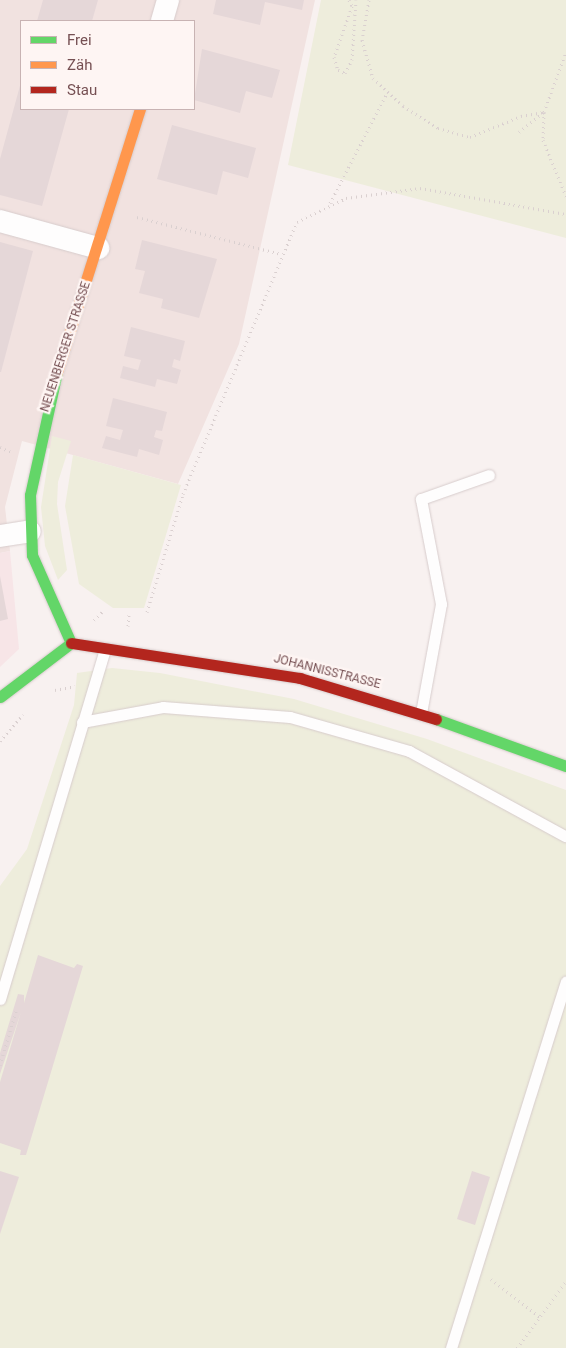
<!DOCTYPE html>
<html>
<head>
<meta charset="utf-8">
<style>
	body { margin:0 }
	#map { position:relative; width:566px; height:1348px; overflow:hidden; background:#f8f1f0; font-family:Roboto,sans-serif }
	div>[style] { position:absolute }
	.residential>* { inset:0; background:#f1e2e0 }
	.commercial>* { inset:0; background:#f7e5e7 }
	.green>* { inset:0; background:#eeeddc }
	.building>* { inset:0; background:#e5d7d8 }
	.path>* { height:3px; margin-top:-1.5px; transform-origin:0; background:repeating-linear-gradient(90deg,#dad0d0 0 1px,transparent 0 5px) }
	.roads { filter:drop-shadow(0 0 1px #d7cccc) drop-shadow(0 0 1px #d7cccc) }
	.lane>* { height:11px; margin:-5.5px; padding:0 5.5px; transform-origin:5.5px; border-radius:5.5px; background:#fefdfd }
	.street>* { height:22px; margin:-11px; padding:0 11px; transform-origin:11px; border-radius:11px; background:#fefdfd }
	.fast>* { height:11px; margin:-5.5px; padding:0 5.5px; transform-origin:5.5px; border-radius:5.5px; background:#63d668 }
	.slow>* { height:11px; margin:-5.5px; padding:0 5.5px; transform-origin:5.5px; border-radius:5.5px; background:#ff974d }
	.jam>* { height:11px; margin:-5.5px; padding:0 5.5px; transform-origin:5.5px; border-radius:5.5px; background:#b3261e }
	span { translate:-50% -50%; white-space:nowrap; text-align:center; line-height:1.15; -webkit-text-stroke:4.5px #fef5f3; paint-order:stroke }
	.street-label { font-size:12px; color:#765053 }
	.legend { position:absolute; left:20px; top:20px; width:175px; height:90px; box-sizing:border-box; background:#fef5f3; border:1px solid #c8b3b3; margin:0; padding:6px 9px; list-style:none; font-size:15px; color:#765053 }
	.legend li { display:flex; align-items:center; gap:10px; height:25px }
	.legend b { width:25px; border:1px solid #c8b3b3 }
</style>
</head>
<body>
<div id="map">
	<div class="residential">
		<div style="clip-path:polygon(evenodd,0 0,315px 0,239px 344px,178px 484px,22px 441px,5px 507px,10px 551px,0 553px,0 0,21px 21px,194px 21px,194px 109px,21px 109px,21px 21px)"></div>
	</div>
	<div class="commercial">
		<div style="clip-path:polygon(10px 551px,19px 649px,0 667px,0 553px)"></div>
	</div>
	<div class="green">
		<div style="clip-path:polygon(321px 0,566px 0,566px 238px,288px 165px)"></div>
		<div style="clip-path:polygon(52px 436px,71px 441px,58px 482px,57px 504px,67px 570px,58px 580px,45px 546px,41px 507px)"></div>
		<div style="clip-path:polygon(73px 455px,181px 485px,144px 608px,113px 608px,79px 584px,65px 506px)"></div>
		<div style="clip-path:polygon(112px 668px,160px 673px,294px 699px,427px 739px,566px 790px,566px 1348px,0 1348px,0 886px,27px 849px,74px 705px,77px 673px)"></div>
	</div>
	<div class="building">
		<div style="clip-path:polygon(43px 0,98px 0,92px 21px,37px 21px)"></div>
		<div style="clip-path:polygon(216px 0,304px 0,302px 10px,265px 2px,260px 25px,213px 14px)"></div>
		<div style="clip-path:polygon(202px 49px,280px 70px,272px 98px,246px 91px,240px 113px,194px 100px)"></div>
		<div style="clip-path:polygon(21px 82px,21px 109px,69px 109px,42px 206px,0 195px,0 159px)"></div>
		<div style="clip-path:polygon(172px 125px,256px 148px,248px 178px,223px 171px,217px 195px,157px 179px)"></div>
		<div style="clip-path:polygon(142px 240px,217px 259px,199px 318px,161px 308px,163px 299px,139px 293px,145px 271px,135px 269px)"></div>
		<div style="clip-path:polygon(0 242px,33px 251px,1px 372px,0 372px)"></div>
		<div style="clip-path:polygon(131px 327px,185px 341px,180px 361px,174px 359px,172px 367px,181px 370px,177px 384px,157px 379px,155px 387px,120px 378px,123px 366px,138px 370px,141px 360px,124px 356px)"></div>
		<div style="clip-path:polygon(113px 398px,167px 412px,162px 431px,156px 430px,154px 437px,163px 440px,159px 455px,139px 449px,137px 457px,102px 448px,106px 436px,120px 440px,123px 430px,106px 426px)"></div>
		<div style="clip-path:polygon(0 576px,8px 619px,0 621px)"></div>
		<div style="clip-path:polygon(38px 955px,74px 968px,77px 964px,83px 966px,26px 1155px,20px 1155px,21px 1150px,0 1143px,0 1082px,21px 1012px,0 1074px,0 1053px,18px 994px,24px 995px,24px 1003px)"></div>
		<div style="clip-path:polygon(0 1171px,19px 1177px,0 1234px)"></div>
		<div style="clip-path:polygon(472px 1171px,490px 1177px,475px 1225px,457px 1219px)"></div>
	</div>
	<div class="path">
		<div style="left:349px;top:0;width:7px;rotate:63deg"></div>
		<div style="left:352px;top:6px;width:54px;rotate:109.4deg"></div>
		<div style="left:334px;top:57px;width:14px;rotate:73deg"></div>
		<div style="left:338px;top:70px;width:8px;rotate:23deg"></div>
		<div style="left:345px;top:73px;width:15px;rotate:-62deg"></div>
		<div style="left:352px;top:60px;width:60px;rotate:-86.2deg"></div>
		<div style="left:369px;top:0;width:41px;rotate:99.9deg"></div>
		<div style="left:362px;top:40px;width:40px;rotate:74deg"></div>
		<div style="left:373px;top:78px;width:41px;rotate:43deg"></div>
		<div style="left:403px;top:106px;width:41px;rotate:32.2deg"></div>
		<div style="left:438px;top:128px;width:33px;rotate:16deg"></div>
		<div style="left:470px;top:137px;width:55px;rotate:-22.4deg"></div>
		<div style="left:521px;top:116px;width:23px;rotate:-10deg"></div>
		<div style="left:544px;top:112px;width:28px;rotate:92deg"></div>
		<div style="left:543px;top:140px;width:61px;rotate:67.7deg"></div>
		<div style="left:519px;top:132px;width:32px;rotate:-39deg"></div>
		<div style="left:544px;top:112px;width:64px;rotate:-69.9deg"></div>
		<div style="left:330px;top:203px;width:124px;rotate:-62.6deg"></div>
		<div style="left:137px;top:217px;width:149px;rotate:14.4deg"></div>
		<div style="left:0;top:447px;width:12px;rotate:24deg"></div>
		<div style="left:147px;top:612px;width:123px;rotate:-73deg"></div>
		<div style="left:183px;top:494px;width:295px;rotate:-67.3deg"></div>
		<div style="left:297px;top:222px;width:55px;rotate:-26.1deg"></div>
		<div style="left:346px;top:198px;width:75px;rotate:-7.7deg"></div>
		<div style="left:420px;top:188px;width:148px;rotate:10.1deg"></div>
		<div style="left:94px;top:620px;width:14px;rotate:-45deg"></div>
		<div style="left:128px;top:626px;width:12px;rotate:-85deg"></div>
		<div style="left:55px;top:690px;width:20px;rotate:-11deg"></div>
		<div style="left:0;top:741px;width:35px;rotate:-49deg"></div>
		<div style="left:0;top:1065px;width:59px;rotate:-73.4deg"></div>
		<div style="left:491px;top:1279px;width:62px;rotate:37.8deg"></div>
		<div style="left:517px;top:1348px;width:83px;rotate:-53.8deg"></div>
	</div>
	<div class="roads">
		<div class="lane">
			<div style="left:421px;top:713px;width:111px;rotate:-79.6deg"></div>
			<div style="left:441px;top:604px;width:107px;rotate:-100.8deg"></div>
			<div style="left:421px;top:499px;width:72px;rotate:-19.4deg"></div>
			<div style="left:82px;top:722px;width:82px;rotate:-10.5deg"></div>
			<div style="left:163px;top:707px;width:127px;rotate:4.5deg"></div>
			<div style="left:290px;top:717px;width:124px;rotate:15.9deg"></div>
			<div style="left:409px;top:751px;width:178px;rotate:28.6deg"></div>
			<div style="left:0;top:999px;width:365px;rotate:-73.3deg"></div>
			<div style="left:451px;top:1348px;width:384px;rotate:-72.6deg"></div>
		</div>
		<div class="street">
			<div style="left:162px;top:21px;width:22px;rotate:-74deg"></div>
			<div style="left:0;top:221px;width:102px;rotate:15.4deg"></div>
			<div style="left:0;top:536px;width:30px;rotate:-9deg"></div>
		</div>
		<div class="fast">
			<div style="left:57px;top:372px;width:126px;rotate:102.4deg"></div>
			<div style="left:30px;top:495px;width:60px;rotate:88.1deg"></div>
			<div style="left:32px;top:555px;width:96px;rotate:66.1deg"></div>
			<div style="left:0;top:697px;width:89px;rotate:-37.3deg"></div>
			<div style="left:436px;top:719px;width:138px;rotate:19.9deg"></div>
		</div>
		<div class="slow">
			<div style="left:57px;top:372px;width:276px;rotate:-72.5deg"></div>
		</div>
		<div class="jam">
			<div style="left:71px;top:643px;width:232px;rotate:8.7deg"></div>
			<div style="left:300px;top:678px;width:142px;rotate:16.8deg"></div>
		</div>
	</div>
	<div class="street-label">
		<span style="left:66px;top:347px;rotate:-72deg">NEUENBERGER STRASSE</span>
		<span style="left:327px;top:672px;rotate:14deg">JOHANNISSTRASSE</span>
	</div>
	<ul class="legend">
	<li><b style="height:6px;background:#63d668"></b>Frei</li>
	<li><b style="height:6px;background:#ff974d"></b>Zäh</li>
	<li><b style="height:6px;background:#b3261e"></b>Stau</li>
	</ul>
</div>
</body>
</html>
